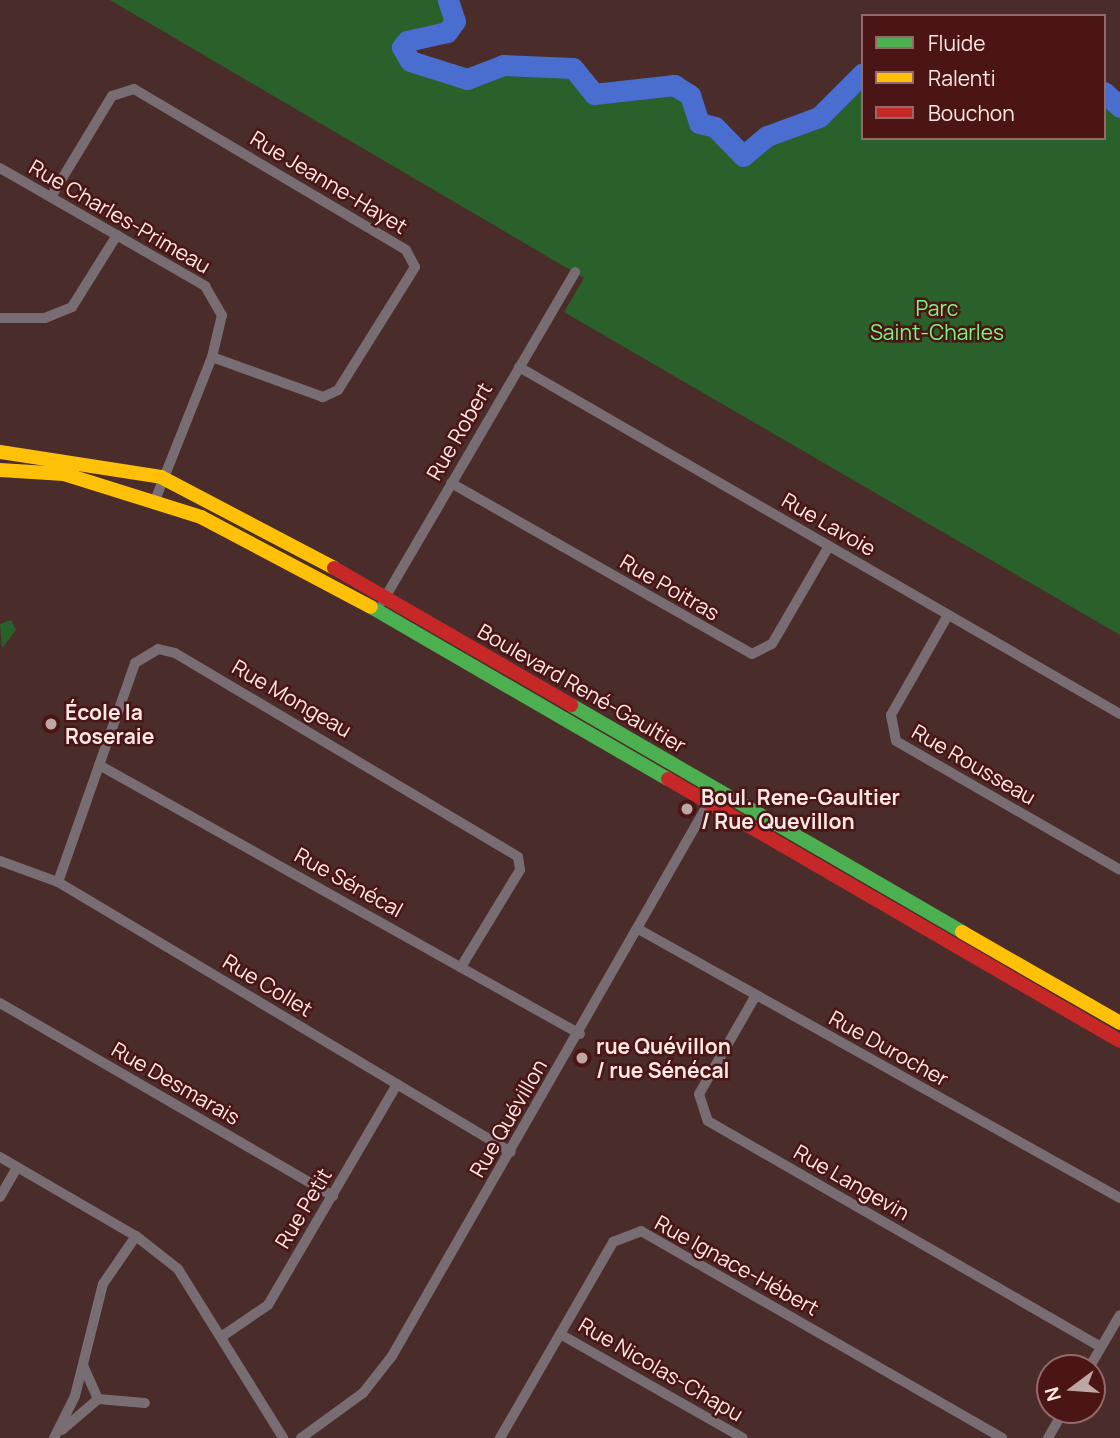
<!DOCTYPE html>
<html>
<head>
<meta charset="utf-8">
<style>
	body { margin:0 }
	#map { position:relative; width:1120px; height:1438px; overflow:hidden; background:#4a2c2b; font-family:Manrope,sans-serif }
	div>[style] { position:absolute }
	.green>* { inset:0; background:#2a602a }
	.river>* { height:21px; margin:-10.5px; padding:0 10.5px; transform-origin:10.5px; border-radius:10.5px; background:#496ed0 }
	.street>* { height:10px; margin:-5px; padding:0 5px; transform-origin:5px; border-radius:5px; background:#776d73 }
	.fast>* { height:14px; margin:-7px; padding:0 7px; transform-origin:7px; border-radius:7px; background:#4caf50 }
	.slow>* { height:14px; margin:-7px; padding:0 7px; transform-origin:7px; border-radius:7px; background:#ffc107 }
	.jam>* { height:14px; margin:-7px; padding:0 7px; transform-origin:7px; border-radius:7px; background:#c62828 }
	.dots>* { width:19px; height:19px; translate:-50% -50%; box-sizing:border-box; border:4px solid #4b1515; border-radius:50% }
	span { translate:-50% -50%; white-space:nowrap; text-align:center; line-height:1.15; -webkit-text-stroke:5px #4b1515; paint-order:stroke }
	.street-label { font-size:21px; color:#fee8e6 }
	.park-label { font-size:21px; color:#78f97f }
	.poi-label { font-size:21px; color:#fee8e6; font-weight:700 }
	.left { translate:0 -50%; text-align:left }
	.legend { position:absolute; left:861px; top:14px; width:245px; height:126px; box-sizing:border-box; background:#4b1515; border:2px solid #936969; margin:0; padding:9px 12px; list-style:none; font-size:21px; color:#fee8e6 }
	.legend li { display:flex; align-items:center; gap:14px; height:35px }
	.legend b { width:35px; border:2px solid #936969 }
	.north { position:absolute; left:1036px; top:1354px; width:70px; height:70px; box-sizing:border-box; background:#4b1515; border:2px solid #936969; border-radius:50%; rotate:254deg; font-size:19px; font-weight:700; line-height:28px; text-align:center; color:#fee8e6 }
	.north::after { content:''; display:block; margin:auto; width:24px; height:32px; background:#bfa6a5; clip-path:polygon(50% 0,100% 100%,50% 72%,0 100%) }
</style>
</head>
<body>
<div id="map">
	<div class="green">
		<div style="clip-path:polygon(110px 0,448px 0,455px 21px,447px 32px,407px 41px,403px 47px,410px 61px,467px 79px,503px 65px,573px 68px,595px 94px,674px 85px,690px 95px,699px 123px,715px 127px,743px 156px,767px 136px,819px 117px,863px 73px,863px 138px,1104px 138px,1104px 92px,1120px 107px,1120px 635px,564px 312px,584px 278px)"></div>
		<div style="clip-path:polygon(11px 620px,16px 630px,2px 648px,0 624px)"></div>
	</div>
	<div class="river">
		<div style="left:448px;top:0;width:22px;rotate:72deg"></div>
		<div style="left:455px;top:21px;width:14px;rotate:126deg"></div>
		<div style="left:447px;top:32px;width:41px;rotate:167.3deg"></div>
		<div style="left:407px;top:41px;width:8px;rotate:130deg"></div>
		<div style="left:402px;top:47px;width:16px;rotate:60deg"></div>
		<div style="left:410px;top:61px;width:60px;rotate:17.5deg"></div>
		<div style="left:467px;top:79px;width:39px;rotate:-21deg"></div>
		<div style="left:503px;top:65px;width:70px;rotate:2.5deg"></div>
		<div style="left:573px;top:68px;width:33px;rotate:51deg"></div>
		<div style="left:594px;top:94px;width:81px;rotate:-6.4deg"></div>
		<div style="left:674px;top:85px;width:19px;rotate:32deg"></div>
		<div style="left:690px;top:95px;width:29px;rotate:72deg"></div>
		<div style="left:699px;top:123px;width:16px;rotate:14deg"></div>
		<div style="left:715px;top:127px;width:40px;rotate:46deg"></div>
		<div style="left:743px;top:156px;width:31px;rotate:-40deg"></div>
		<div style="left:767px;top:136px;width:55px;rotate:-20.1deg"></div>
		<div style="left:819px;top:117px;width:62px;rotate:-45deg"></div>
		<div style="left:1104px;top:92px;width:22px;rotate:43deg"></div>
	</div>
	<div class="street">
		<div style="left:0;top:168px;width:237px;rotate:29.9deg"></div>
		<div style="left:205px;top:286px;width:34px;rotate:60deg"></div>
		<div style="left:222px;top:315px;width:43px;rotate:103.4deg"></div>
		<div style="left:212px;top:357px;width:152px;rotate:111.7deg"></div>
		<div style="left:51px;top:197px;width:118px;rotate:-58.9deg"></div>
		<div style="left:112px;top:96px;width:23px;rotate:-18deg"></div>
		<div style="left:134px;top:89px;width:316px;rotate:30.6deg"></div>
		<div style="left:406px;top:250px;width:19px;rotate:62deg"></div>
		<div style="left:415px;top:267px;width:145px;rotate:122deg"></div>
		<div style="left:338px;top:390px;width:17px;rotate:155deg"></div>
		<div style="left:323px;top:397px;width:118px;rotate:-160.2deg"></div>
		<div style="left:0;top:318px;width:45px"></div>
		<div style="left:45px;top:318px;width:29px;rotate:-22deg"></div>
		<div style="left:72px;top:307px;width:85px;rotate:-58deg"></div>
		<div style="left:519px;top:367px;width:694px;rotate:30deg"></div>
		<div style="left:451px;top:483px;width:346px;rotate:29.6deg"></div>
		<div style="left:752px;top:654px;width:22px;rotate:-27deg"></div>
		<div style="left:772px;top:644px;width:113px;rotate:-59.8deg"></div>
		<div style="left:383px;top:601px;width:381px;rotate:-59.7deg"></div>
		<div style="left:948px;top:615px;width:115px;rotate:119.7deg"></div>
		<div style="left:891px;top:715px;width:26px;rotate:79deg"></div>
		<div style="left:896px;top:741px;width:258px;rotate:29.9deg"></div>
		<div style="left:99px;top:765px;width:551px;rotate:29.22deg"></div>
		<div style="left:0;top:861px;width:62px;rotate:19.9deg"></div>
		<div style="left:58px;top:882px;width:527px;rotate:30.8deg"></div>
		<div style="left:58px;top:882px;width:232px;rotate:-70.6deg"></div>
		<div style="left:135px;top:663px;width:27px;rotate:-31deg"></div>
		<div style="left:158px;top:649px;width:17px;rotate:13deg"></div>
		<div style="left:175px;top:653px;width:399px;rotate:30.7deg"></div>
		<div style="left:518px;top:857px;width:13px;rotate:81deg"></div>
		<div style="left:520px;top:870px;width:114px;rotate:121.3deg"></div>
		<div style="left:640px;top:930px;width:550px;rotate:29.18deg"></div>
		<div style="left:756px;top:995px;width:114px;rotate:119.9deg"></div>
		<div style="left:699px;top:1094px;width:28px;rotate:72deg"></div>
		<div style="left:708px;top:1121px;width:453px;rotate:29.9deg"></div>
		<div style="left:0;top:1003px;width:385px;rotate:30.1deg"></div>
		<div style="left:0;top:1157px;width:157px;rotate:30.2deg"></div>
		<div style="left:136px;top:1236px;width:53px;rotate:38.2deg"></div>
		<div style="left:178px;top:1269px;width:199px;rotate:58.1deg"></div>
		<div style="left:0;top:1197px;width:34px;rotate:-60deg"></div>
		<div style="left:560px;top:1334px;width:210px;rotate:29.6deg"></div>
		<div style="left:224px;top:1335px;width:53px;rotate:-34.3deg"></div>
		<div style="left:268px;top:1305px;width:256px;rotate:-59.7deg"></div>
		<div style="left:1089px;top:1368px;width:61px;rotate:-59.7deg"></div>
		<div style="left:98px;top:1399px;width:47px;rotate:4.9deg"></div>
		<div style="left:62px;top:1430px;width:48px;rotate:-40.7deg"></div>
		<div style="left:98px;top:1399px;width:36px;rotate:-114deg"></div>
		<div style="left:54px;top:1438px;width:47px;rotate:-63.4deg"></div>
		<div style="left:75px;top:1396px;width:115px;rotate:-76deg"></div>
		<div style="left:103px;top:1284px;width:58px;rotate:-55.5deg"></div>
		<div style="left:301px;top:1438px;width:77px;rotate:-36deg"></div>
		<div style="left:363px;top:1393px;width:47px;rotate:-51.9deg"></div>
		<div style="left:392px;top:1356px;width:652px;rotate:-60.21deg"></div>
		<div style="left:500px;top:1438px;width:226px;rotate:-60deg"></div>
		<div style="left:613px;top:1242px;width:30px;rotate:-21deg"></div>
		<div style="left:641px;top:1231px;width:416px;rotate:29.8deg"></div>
		<div style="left:1048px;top:1438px;width:32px;rotate:-60deg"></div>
	</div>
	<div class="fast">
		<div style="left:371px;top:607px;width:343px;rotate:30.1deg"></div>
		<div style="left:571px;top:705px;width:452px;rotate:30.1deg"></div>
	</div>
	<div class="slow">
		<div style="left:0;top:452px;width:163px;rotate:8.8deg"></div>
		<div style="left:161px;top:477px;width:195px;rotate:27.7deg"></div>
		<div style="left:0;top:470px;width:64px;rotate:3.6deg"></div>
		<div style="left:64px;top:474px;width:144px;rotate:17.4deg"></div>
		<div style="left:201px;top:517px;width:192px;rotate:27.9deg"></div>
		<div style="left:962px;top:932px;width:182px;rotate:29.9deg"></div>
	</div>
	<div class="jam">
		<div style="left:334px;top:568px;width:274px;rotate:30deg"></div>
		<div style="left:668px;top:779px;width:522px;rotate:30.1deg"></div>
	</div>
	<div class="dots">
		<div style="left:51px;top:724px;background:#bfa6a5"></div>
		<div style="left:687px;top:809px;background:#bfa6a5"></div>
		<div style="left:582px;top:1058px;background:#bfa6a5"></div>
	</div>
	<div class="street-label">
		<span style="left:329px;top:182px;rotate:31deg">Rue Jeanne-Hayet</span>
		<span style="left:120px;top:216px;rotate:30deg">Rue Charles-Primeau</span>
		<span style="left:459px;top:431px;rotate:-60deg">Rue Robert</span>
		<span style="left:829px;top:524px;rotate:30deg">Rue Lavoie</span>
		<span style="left:670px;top:587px;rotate:30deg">Rue Poitras</span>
		<span style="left:582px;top:688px;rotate:30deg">Boulevard René-Gaultier</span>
		<span style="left:292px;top:698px;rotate:30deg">Rue Mongeau</span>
		<span style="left:974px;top:764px;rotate:30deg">Rue Rousseau</span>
		<span style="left:349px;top:882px;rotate:29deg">Rue Sénécal</span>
		<span style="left:268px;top:985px;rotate:31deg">Rue Collet</span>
		<span style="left:889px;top:1048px;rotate:29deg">Rue Durocher</span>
		<span style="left:176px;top:1083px;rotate:30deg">Rue Desmarais</span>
		<span style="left:508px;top:1118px;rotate:-60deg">Rue Quévillon</span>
		<span style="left:852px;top:1182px;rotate:30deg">Rue Langevin</span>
		<span style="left:303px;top:1208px;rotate:-59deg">Rue Petit</span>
		<span style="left:737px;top:1265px;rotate:29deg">Rue Ignace-Hébert</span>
		<span style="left:661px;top:1369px;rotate:30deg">Rue Nicolas-Chapu</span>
	</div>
	<div class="park-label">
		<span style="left:937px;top:320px">Parc<br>Saint-Charles</span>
	</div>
	<div class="poi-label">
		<span class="left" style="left:65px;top:724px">École la<br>Roseraie</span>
		<span class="left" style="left:701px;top:809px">Boul. Rene-Gaultier<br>/ Rue Quevillon</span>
		<span class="left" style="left:596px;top:1058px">rue Quévillon<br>/ rue Sénécal</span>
	</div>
	<ul class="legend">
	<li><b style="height:9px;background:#4caf50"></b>Fluide</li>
	<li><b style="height:9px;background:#ffc107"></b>Ralenti</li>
	<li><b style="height:9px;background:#c62828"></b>Bouchon</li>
	</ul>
	<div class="north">N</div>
</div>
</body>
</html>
